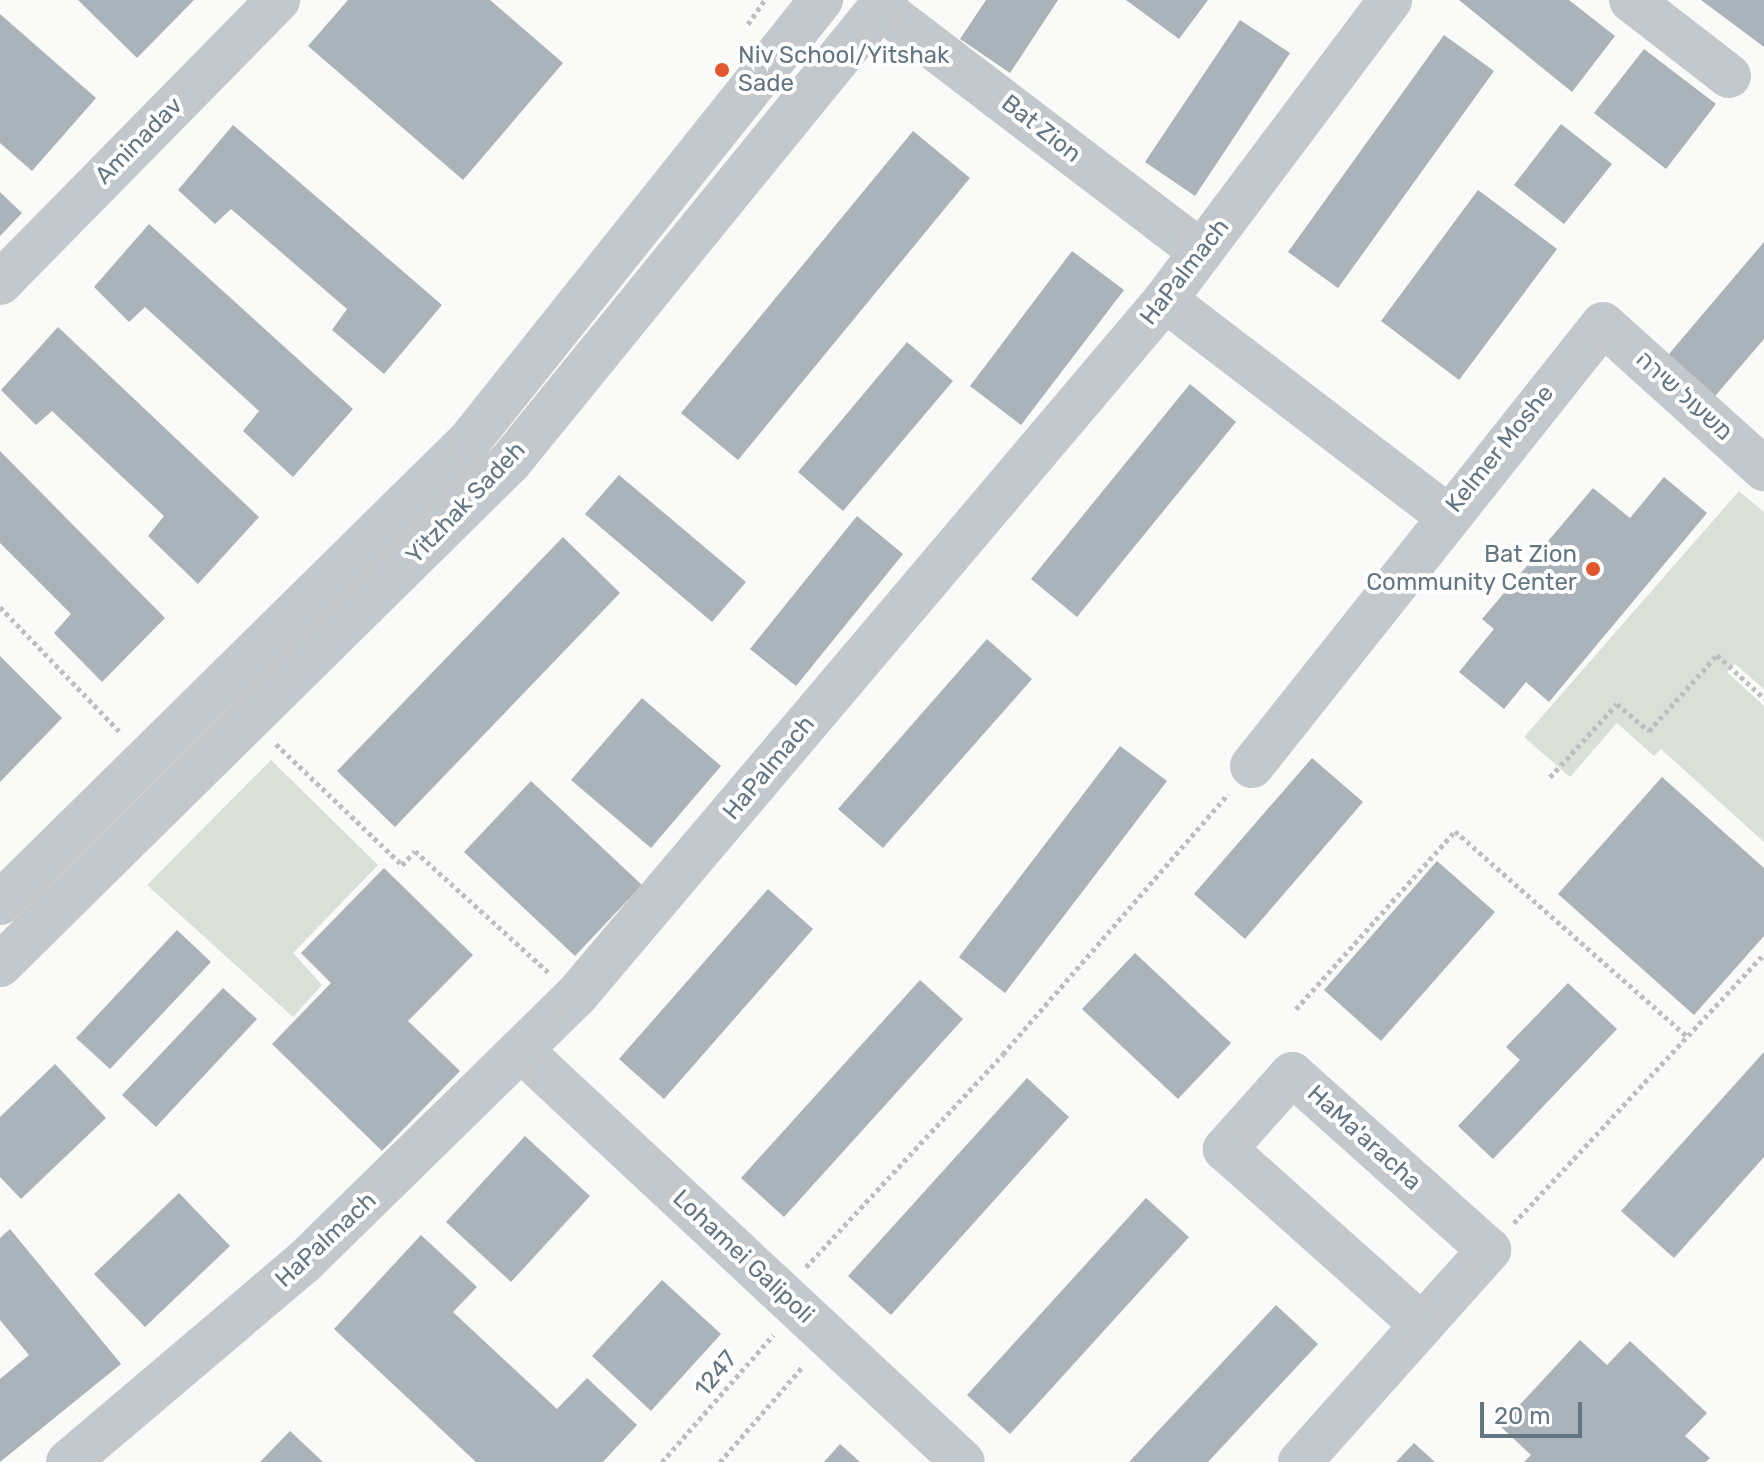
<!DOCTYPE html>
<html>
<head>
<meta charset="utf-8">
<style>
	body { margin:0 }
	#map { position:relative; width:1764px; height:1462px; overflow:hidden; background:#fafaf8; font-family:Rubik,"Noto Sans Hebrew",sans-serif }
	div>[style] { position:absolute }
	.green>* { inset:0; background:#dadfd7 }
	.building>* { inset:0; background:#aab3b9 }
	.path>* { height:5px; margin-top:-2.5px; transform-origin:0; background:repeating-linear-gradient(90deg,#bbbfc2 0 4px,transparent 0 8px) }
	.minor>* { height:44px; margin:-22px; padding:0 22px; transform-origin:22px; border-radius:22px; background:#c3c8cc }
	.dots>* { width:22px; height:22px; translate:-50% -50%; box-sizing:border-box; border:4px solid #fff; border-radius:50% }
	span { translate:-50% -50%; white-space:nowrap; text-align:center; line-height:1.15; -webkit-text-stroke:8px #fff; paint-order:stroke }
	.poi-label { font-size:24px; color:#657683 }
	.left { translate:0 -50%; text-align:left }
	.right { translate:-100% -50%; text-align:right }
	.street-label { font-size:24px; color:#657683 }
	.scale { position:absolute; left:1480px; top:1402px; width:102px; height:36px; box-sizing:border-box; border:4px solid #657683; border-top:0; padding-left:10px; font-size:24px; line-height:28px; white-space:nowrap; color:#657683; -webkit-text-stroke:6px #fff; paint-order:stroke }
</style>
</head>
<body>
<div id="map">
	<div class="green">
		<div style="clip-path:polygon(1739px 491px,1764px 512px,1764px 689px,1735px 664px,1727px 672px,1764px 706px,1764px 842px,1661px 749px,1654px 756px,1617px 723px,1570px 777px,1524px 737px)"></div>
		<div style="clip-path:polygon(271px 760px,378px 865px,293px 953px,322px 985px,293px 1017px,147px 885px)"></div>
	</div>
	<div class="building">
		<div style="clip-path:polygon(78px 0,194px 0,137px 58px)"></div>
		<div style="clip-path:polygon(348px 0,490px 0,563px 63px,463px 180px,308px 46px)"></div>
		<div style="clip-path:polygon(986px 0,1058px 0,1010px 73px,960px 39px)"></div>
		<div style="clip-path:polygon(1126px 0,1208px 0,1179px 39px)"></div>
		<div style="clip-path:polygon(1459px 0,1569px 0,1615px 36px,1572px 92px)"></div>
		<div style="clip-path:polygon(1701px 0,1764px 0,1764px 47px)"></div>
		<div style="clip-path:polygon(0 14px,96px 98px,32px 171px,0 143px)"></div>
		<div style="clip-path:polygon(1240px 20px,1290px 53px,1195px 196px,1145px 162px)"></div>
		<div style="clip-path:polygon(1444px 35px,1494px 71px,1338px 288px,1288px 252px)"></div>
		<div style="clip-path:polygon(1644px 49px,1716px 104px,1666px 169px,1594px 113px)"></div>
		<div style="clip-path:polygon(1561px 124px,1612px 164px,1564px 224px,1514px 185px)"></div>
		<div style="clip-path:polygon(233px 125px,442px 305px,384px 374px,332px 330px,347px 309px,231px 209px,215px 224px,178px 190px)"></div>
		<div style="clip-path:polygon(913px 131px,970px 178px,738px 460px,681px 413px)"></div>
		<div style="clip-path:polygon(1478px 190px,1557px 249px,1459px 380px,1381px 321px)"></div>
		<div style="clip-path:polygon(0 192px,22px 213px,0 236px)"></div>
		<div style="clip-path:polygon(149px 224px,353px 409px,293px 477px,243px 431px,259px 411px,145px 307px,129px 322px,94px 287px)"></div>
		<div style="clip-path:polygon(1764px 242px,1764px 339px,1710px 402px,1663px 361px)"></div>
		<div style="clip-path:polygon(1072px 251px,1124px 290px,1021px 425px,970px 386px)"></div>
		<div style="clip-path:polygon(58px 327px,259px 517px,198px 584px,148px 536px,164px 516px,52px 411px,36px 425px,1px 390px)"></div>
		<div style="clip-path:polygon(907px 342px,953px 381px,843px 511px,798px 472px)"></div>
		<div style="clip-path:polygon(1190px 384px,1236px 422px,1077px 617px,1031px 579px)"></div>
		<div style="clip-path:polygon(0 451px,165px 618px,102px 682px,54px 633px,71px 614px,0 543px)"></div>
		<div style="clip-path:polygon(619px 475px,746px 582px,712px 622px,585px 514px)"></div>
		<div style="clip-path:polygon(1664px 477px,1707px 513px,1549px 702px,1526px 682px,1504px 709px,1459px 672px,1494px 629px,1482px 619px,1593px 488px,1630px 518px)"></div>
		<div style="clip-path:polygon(857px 516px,903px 554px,796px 686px,750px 649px)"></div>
		<div style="clip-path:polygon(563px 537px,620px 593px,395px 827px,337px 771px)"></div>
		<div style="clip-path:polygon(987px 639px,1032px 679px,883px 848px,838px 809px)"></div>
		<div style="clip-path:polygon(0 656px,62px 718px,0 782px)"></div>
		<div style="clip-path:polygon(642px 698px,721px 766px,651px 848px,571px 780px)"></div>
		<div style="clip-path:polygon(1120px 746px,1167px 781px,1005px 993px,959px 957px)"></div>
		<div style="clip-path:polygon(1312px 758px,1363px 802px,1245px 939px,1194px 894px)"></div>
		<div style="clip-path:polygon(1662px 777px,1764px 868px,1764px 936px,1694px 1015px,1558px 894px)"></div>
		<div style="clip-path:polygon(531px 781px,642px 885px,575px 956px,464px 852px)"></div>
		<div style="clip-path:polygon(1437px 861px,1495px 912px,1381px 1041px,1324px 990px)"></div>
		<div style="clip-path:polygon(384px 868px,473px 955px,408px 1021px,460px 1071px,382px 1151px,272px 1044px,331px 983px,301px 953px)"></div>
		<div style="clip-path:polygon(768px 889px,813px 929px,664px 1099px,619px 1059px)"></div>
		<div style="clip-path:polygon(177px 930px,211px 962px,110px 1069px,76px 1038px)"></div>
		<div style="clip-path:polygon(1135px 953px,1231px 1043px,1178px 1099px,1082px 1009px)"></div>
		<div style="clip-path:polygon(920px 980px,963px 1019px,784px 1217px,741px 1178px)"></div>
		<div style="clip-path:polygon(1568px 983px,1617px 1029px,1493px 1159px,1458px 1126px,1520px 1060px,1506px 1047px)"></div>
		<div style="clip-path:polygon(223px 988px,257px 1019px,156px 1127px,122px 1095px)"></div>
		<div style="clip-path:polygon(1764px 1052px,1764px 1157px,1674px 1258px,1621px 1211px)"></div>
		<div style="clip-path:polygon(55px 1064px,106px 1118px,21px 1199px,0 1177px,0 1117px)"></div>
		<div style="clip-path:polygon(1027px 1078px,1069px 1117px,891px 1315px,848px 1276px)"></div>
		<div style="clip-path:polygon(525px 1136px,590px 1196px,511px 1282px,446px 1222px)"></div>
		<div style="clip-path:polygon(179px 1193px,230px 1246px,145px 1327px,94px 1274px)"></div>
		<div style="clip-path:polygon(1146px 1198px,1189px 1237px,1010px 1434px,967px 1395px)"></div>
		<div style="clip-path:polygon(10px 1229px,121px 1364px,0 1462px,0 1379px,29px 1355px,0 1320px,0 1238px)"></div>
		<div style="clip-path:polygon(421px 1235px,477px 1287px,453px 1312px,557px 1409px,587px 1378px,637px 1425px,603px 1462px,476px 1462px,334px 1329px)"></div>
		<div style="clip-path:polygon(662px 1280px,721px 1334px,651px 1411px,592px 1356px)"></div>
		<div style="clip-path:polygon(1276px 1305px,1318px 1344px,1208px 1462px,1129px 1462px)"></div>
		<div style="clip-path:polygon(1580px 1340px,1607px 1365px,1630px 1341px,1707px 1413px,1685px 1436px,1710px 1458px,1706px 1462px,1524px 1462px,1531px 1455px,1500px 1426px)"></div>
		<div style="clip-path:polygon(290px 1431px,323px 1462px,260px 1462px)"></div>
		<div style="clip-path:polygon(1414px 1443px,1435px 1462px,1396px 1462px)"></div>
		<div style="clip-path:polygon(840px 1444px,860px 1462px,824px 1462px)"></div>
	</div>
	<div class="path">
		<div style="left:748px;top:24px;width:29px;rotate:-55deg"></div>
		<div style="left:0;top:607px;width:175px;rotate:46.2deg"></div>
		<div style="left:276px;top:744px;width:175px;rotate:43.8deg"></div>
		<div style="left:402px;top:865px;width:19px;rotate:-47deg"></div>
		<div style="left:415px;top:851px;width:180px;rotate:42.3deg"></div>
		<div style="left:1550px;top:777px;width:99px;rotate:-47.5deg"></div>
		<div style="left:1617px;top:704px;width:42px;rotate:40.2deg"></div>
		<div style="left:1649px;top:731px;width:102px;rotate:-48.2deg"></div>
		<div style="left:1717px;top:655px;width:64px;rotate:42.5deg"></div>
		<div style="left:1296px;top:1009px;width:239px;rotate:-48.2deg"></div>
		<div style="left:1455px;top:831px;width:310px;rotate:41.5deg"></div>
		<div style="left:1514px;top:1223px;width:367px;rotate:-47.1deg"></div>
		<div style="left:806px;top:1267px;width:290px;rotate:-47.2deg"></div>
		<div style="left:1003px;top:1054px;width:344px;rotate:-49.1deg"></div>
		<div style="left:662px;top:1462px;width:169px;rotate:-48.8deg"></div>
		<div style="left:720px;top:1462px;width:128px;rotate:-49.1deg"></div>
	</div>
	<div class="minor">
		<div style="left:1631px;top:0;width:124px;rotate:37.8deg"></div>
		<div style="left:881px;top:8px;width:402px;rotate:37.3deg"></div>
		<div style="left:0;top:283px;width:397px;rotate:-45.5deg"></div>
		<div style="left:1165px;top:300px;width:354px;rotate:37.4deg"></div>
		<div style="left:1252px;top:766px;width:564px;rotate:-51.55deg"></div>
		<div style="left:1603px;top:324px;width:217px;rotate:42deg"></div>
		<div style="left:0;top:903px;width:660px;rotate:-44.57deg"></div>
		<div style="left:470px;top:440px;width:563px;rotate:-51.42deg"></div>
		<div style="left:0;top:965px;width:716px;rotate:-44.6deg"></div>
		<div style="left:510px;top:462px;width:596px;rotate:-50.86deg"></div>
		<div style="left:523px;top:1052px;width:601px;rotate:42.98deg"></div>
		<div style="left:68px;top:1462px;width:309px;rotate:-40.3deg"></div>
		<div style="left:304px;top:1262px;width:379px;rotate:-44.4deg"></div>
		<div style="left:575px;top:997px;width:913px;rotate:-49.75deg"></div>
		<div style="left:1165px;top:300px;width:375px;rotate:-53.1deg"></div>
		<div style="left:1300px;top:1462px;width:183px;rotate:-48.3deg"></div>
		<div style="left:1422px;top:1325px;width:101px;rotate:-48.2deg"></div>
		<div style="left:1489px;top:1250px;width:264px;rotate:-138.2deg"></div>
		<div style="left:1292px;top:1074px;width:101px;rotate:131.8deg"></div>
		<div style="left:1225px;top:1149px;width:264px;rotate:41.8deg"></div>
	</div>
	<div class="dots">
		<div style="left:722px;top:70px;background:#e4572e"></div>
		<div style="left:1593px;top:569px;background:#e4572e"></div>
	</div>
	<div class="poi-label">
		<span class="left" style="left:738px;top:70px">Niv School/Yitshak<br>Sade</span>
		<span class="right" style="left:1577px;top:569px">Bat Zion<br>Community Center</span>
	</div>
	<div class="street-label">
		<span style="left:1041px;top:129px;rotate:38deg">Bat Zion</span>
		<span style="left:139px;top:141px;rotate:-45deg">Aminadav</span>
		<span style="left:1185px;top:272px;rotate:-52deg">HaPalmach</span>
		<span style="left:1684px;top:396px;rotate:42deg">משעול שירה</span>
		<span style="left:1500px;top:449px;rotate:-51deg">Kelmer Moshe</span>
		<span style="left:466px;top:503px;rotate:-46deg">Yitzhak Sadeh</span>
		<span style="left:769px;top:768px;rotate:-50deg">HaPalmach</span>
		<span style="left:1364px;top:1138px;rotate:42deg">HaMa'aracha</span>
		<span style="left:326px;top:1240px;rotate:-43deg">HaPalmach</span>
		<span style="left:743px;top:1257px;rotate:43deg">Lohamei Galipoli</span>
		<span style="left:716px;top:1374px;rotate:-50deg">1247</span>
	</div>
	<div class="scale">20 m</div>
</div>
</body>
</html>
